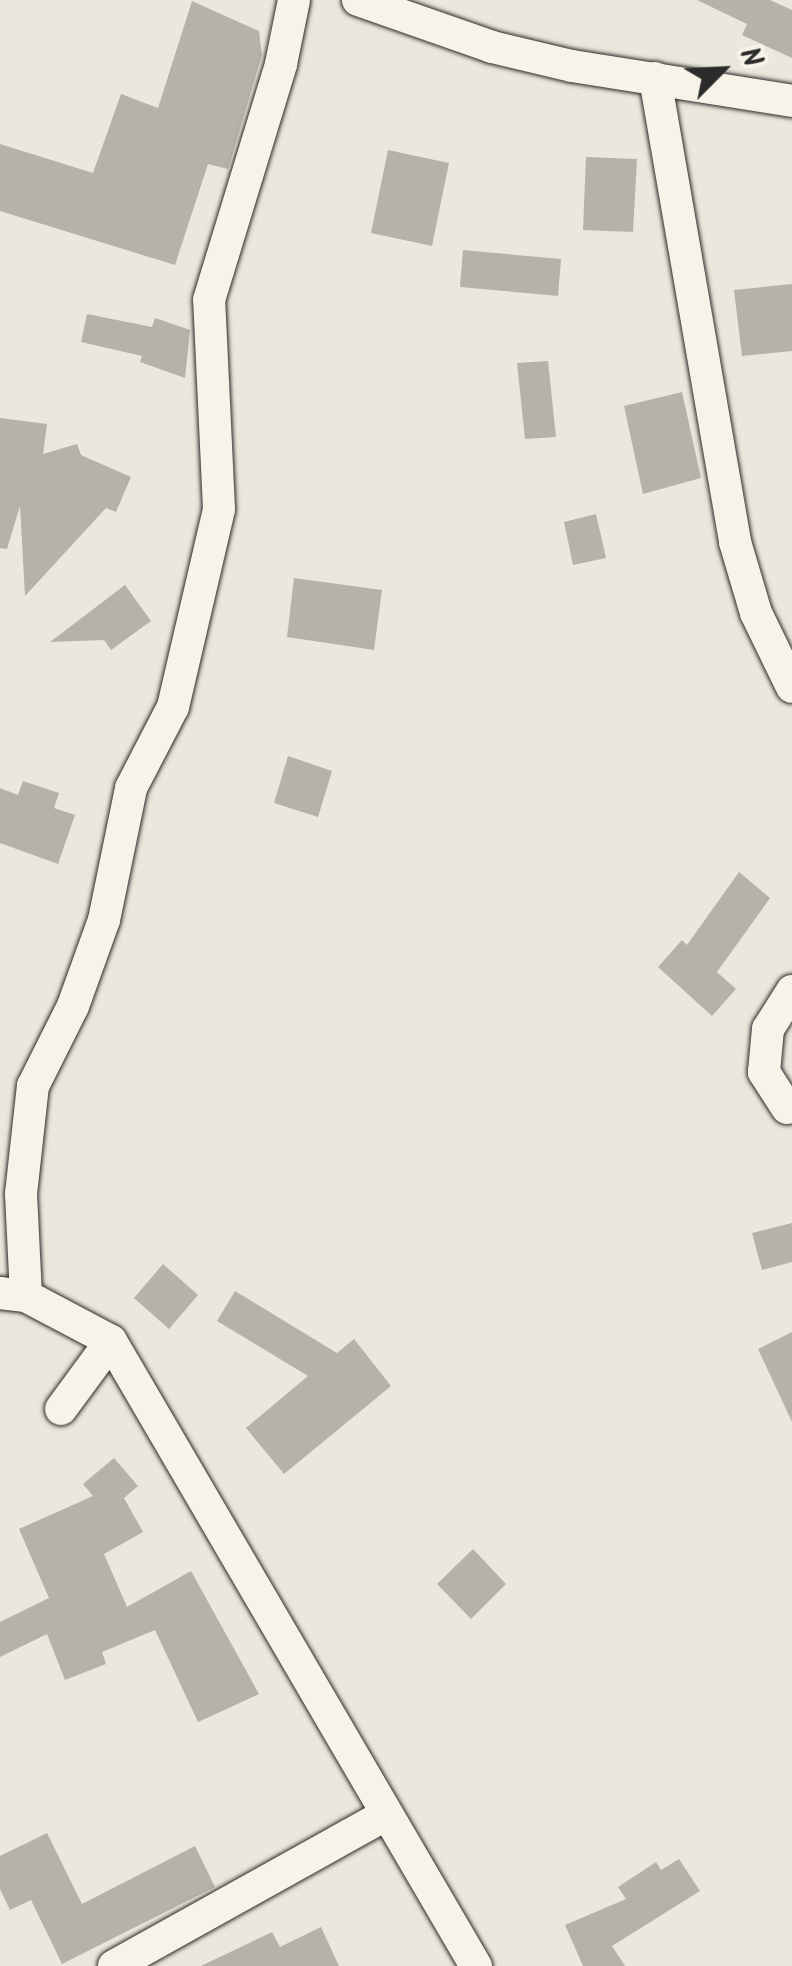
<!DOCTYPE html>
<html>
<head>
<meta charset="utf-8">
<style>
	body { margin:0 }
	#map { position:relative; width:792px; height:1966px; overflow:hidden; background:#ebe7dd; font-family:Kalam,sans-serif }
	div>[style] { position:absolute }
	.building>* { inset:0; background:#b5b2ab }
	.roads { filter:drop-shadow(0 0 2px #2b2b2b) drop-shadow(0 0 2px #2b2b2b) }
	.minor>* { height:32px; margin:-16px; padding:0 16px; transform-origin:16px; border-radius:16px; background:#f7f3e8 }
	span { translate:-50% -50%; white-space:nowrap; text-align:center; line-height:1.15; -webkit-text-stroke:8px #f7f3e8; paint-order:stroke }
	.north { position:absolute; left:672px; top:20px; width:100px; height:100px; -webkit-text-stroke:8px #f7f3e8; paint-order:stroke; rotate:66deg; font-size:28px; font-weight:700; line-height:40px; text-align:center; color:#2b2b2b }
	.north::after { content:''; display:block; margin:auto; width:35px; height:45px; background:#2b2b2b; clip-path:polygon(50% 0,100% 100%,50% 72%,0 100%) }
</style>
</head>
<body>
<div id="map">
	<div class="building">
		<div style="clip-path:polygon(697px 0,770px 0,792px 10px,792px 58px,742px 35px,747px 24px)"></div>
		<div style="clip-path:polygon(192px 1px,259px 31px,262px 55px,228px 169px,208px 164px,175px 265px,0 211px,0 144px,93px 173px,121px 94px,158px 108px)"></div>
		<div style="clip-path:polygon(388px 150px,449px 163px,432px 246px,371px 233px)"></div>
		<div style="clip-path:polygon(586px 157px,637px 159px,633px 232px,583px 230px)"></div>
		<div style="clip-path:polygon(463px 250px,561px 259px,558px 296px,460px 287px)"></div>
		<div style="clip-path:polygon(792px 284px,792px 351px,742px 356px,734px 290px)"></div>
		<div style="clip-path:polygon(87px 314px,152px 327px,155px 318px,190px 330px,185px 378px,140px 362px,142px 356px,81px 342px)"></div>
		<div style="clip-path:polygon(548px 361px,556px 437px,525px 439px,517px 363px)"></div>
		<div style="clip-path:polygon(682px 392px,701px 478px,643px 494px,624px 406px)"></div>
		<div style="clip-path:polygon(0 418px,47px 424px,43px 454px,77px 444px,81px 455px,131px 477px,116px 512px,106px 508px,25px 596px,20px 506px,7px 549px,0 548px)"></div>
		<div style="clip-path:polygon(596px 514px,606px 558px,573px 565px,564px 522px)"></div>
		<div style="clip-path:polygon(294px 578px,382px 590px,374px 650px,287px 637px)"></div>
		<div style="clip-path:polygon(125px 585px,151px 621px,111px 650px,104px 640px,50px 642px)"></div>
		<div style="clip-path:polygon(288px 756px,332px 771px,318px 817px,274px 803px)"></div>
		<div style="clip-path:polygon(23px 781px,59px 793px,54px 808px,75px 815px,58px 864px,0 843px,0 788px,18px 795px)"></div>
		<div style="clip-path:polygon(739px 872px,770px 898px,717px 972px,736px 989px,712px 1016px,658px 967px,682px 940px,687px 945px)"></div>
		<div style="clip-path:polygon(792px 1223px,792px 1262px,762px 1270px,752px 1233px)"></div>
		<div style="clip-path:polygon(163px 1264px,198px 1295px,169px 1329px,134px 1298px)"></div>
		<div style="clip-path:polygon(235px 1291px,337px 1353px,354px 1339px,391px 1386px,284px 1474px,246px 1428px,308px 1376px,217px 1321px)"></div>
		<div style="clip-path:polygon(792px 1332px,792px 1422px,758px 1349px)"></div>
		<div style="clip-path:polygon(114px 1458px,138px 1486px,124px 1498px,143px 1532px,104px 1554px,127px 1607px,191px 1571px,259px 1694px,198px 1722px,155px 1630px,102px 1652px,106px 1664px,65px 1680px,47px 1634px,0 1657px,0 1622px,49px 1598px,19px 1529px,93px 1496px,83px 1484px)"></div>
		<div style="clip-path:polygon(473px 1549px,506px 1584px,471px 1619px,437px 1584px)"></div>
		<div style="clip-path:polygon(47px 1833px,82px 1904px,195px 1846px,215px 1887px,62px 1964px,31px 1900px,10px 1910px,0 1889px,0 1856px)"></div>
		<div style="clip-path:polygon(679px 1859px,700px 1891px,612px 1946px,625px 1966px,583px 1966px,565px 1925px,626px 1899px,618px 1887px,656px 1862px,661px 1870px)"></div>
		<div style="clip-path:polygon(321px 1927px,339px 1966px,201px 1966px,272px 1932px,280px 1947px)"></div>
	</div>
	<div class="roads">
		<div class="minor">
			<div style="left:358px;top:0;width:142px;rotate:19.3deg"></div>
			<div style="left:492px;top:47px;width:82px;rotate:13.4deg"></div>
			<div style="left:572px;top:66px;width:223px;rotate:9deg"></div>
			<div style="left:655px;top:78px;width:471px;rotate:80.2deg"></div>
			<div style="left:735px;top:542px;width:74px;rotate:73.5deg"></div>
			<div style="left:756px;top:613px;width:82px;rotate:64.1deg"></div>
			<div style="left:787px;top:1108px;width:43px;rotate:-122.6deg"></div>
			<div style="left:764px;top:1072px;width:43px;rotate:-84.7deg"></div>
			<div style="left:768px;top:1029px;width:45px;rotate:-57.7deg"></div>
			<div style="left:0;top:1293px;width:26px;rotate:7deg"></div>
			<div style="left:26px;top:1296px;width:96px;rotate:27.9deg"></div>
			<div style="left:111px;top:1341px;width:724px;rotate:59.72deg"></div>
			<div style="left:26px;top:1296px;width:102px;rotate:-92.8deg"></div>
			<div style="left:21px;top:1194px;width:109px;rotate:-83.7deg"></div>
			<div style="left:33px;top:1086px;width:89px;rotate:-63.4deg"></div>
			<div style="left:73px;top:1006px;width:91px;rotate:-70.2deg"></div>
			<div style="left:104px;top:920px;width:135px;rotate:-78.4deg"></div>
			<div style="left:131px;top:788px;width:91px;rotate:-62.6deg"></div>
			<div style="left:173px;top:707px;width:203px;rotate:-76.9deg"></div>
			<div style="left:219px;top:509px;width:209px;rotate:-92.7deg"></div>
			<div style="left:209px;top:300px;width:247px;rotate:-73deg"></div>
			<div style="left:281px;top:64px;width:65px;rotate:-78.5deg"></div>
			<div style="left:61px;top:1409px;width:84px;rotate:-53.7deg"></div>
			<div style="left:114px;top:1966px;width:312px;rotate:-29.1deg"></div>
		</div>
	</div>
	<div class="north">N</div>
</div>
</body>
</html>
